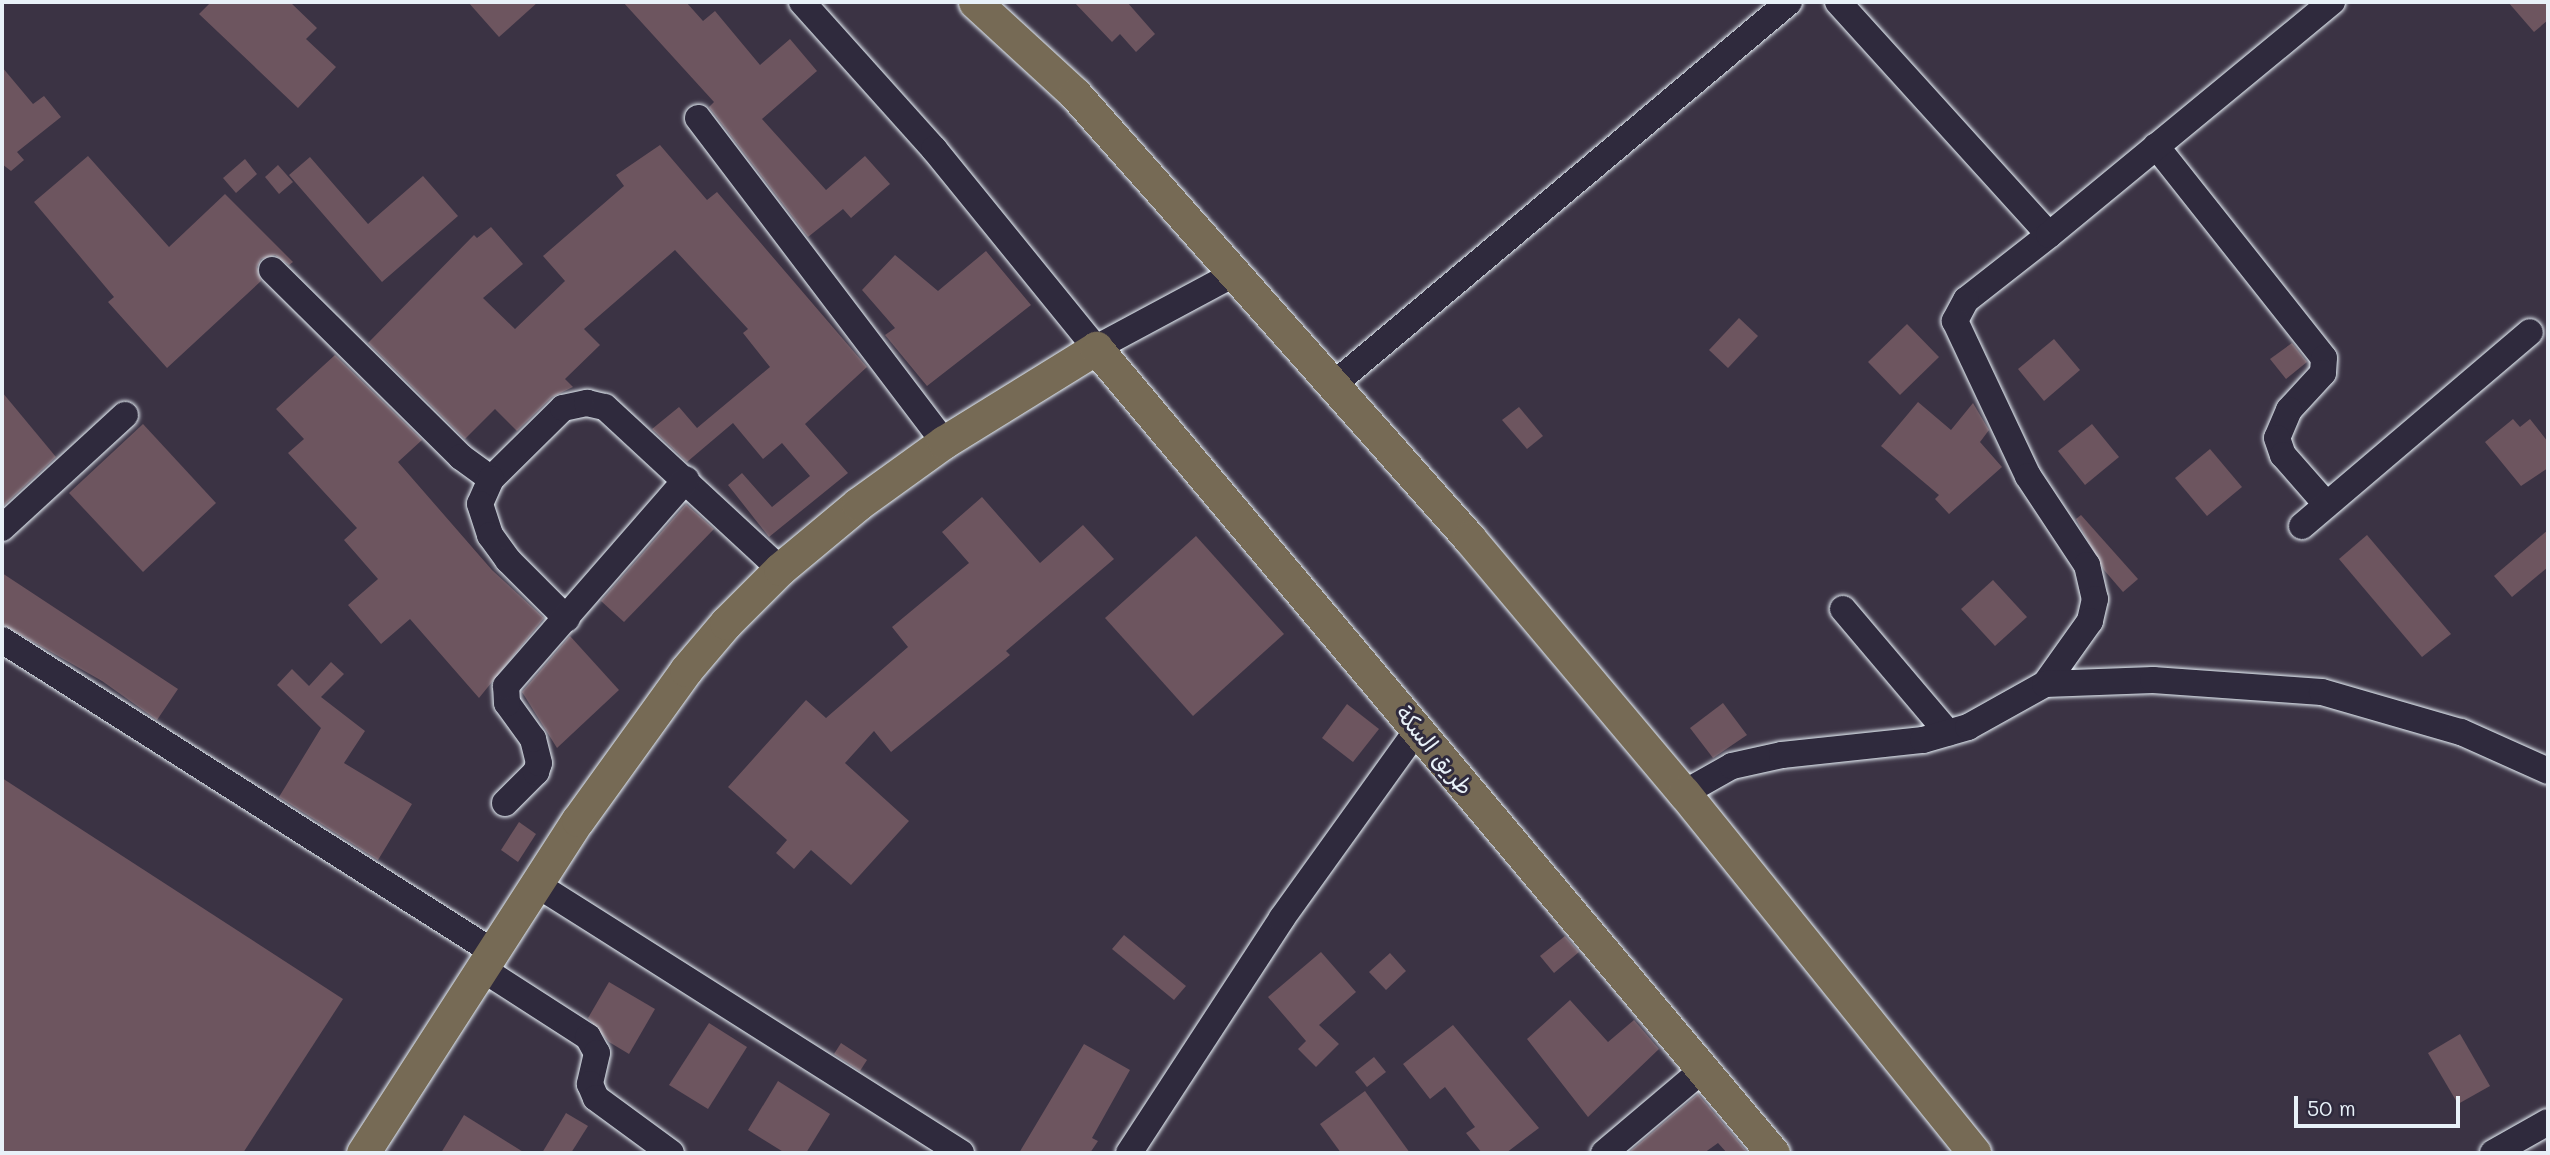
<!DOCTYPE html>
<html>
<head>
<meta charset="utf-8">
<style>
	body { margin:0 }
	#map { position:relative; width:2550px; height:1155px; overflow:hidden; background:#3b3344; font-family:Mali,"Playpen Sans Arabic",sans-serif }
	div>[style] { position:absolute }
	.building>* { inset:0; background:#6d555f }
	.roads { filter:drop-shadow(0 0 2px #e8f1f8) drop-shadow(0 0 2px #e8f1f8) }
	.minor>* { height:26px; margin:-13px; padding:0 13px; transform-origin:13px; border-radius:13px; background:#2f2a3d }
	.major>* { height:33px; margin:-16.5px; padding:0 16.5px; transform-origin:16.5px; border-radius:16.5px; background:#766a55 }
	span { translate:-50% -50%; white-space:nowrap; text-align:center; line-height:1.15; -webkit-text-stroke:6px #2f2a3d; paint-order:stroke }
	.street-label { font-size:23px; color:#e8f1f8 }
	.frame { position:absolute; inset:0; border:4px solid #e8f1f8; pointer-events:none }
	.scale { position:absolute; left:2294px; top:1096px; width:166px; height:32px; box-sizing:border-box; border:4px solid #e8f1f8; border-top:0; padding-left:9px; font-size:21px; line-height:24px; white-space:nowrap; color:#e8f1f8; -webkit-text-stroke:5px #2f2a3d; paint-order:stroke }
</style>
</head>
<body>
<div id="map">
	<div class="building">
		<div style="clip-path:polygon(211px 2px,290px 2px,317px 28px,306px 39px,336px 67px,298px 108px,199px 14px)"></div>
		<div style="clip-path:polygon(468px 2px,538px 2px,499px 37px)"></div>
		<div style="clip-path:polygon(623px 2px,686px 2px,703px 21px,715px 11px,760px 65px,790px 39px,817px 71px,762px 119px,826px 190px,865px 156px,890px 184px,851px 218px,843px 209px,808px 237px,709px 107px,714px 102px)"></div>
		<div style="clip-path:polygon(1074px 2px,1127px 2px,1155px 34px,1136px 52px,1120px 34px,1112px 42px)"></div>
		<div style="clip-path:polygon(2508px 2px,2548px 2px,2548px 20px,2534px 32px)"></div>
		<div style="clip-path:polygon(2px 67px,33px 104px,44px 96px,61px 117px,17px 152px,24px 160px,11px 171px,2px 164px)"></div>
		<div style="clip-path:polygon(660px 145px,707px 200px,717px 192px,867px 367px,805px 424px,848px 473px,769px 537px,728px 485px,742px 473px,772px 507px,810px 476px,782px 443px,763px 459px,733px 423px,687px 462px,652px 429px,679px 407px,697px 428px,770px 367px,743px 333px,748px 329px,675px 250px,584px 329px,600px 345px,565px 379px,573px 387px,552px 397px,517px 431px,495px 409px,465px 439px,368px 343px,474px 235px,477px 238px,491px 227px,523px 264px,483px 298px,515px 329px,565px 281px,543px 256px,624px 186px,616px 175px)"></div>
		<div style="clip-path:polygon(88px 156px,169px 247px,225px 194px,293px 262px,289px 265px,275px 255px,261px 259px,257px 267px,261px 281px,167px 368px,108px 302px,114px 297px,34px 202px)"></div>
		<div style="clip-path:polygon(310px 157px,368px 224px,423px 176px,458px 216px,382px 282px,289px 175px)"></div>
		<div style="clip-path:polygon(245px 159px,257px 174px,236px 193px,223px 178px)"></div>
		<div style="clip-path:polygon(278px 165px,293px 182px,279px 194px,265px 177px)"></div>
		<div style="clip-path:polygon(986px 251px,1031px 305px,927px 386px,885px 335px,895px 328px,862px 290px,895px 255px,938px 291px)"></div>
		<div style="clip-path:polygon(1739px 318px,1758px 336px,1728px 368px,1709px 350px)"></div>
		<div style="clip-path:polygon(1907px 324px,1939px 357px,1900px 395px,1868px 362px)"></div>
		<div style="clip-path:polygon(2054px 339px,2080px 370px,2044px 401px,2018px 369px)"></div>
		<div style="clip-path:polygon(2292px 343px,2307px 362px,2286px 379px,2270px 359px)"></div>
		<div style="clip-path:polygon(335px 355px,422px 440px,398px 462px,492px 570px,544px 618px,479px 698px,410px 619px,381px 644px,348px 605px,378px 579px,344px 540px,357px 528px,288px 453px,304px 439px,276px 409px)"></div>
		<div style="clip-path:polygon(2px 392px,56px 457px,2px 507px)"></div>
		<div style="clip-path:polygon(1918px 402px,1951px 430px,1973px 403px,1989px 430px,1980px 442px,2002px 467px,1949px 514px,1935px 499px,1939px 495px,1881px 446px)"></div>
		<div style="clip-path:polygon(1519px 407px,1543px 436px,1527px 449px,1502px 420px)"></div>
		<div style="clip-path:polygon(2513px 419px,2520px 427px,2530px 419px,2548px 442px,2548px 468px,2521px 486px,2485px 442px)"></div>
		<div style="clip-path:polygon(143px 424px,216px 503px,143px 572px,69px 493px)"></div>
		<div style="clip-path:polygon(2092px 424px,2119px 457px,2085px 485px,2058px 451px)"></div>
		<div style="clip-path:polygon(2210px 449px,2242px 487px,2207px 516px,2175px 478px)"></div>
		<div style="clip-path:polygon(982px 497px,1040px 563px,1083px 525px,1114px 559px,1006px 651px,1010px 655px,891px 752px,874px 731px,845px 763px,909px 821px,851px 885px,811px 850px,794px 869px,776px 853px,787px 840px,728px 787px,806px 700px,826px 718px,908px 647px,892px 627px,969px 563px,942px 532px)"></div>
		<div style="clip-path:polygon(686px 504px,714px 529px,624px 622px,601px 601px)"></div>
		<div style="clip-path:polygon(2081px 515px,2138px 579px,2123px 592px,2104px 570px,2076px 519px)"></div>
		<div style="clip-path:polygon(2548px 530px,2548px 567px,2512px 597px,2494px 576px)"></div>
		<div style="clip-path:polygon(2367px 535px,2451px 634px,2422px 657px,2339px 559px)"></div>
		<div style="clip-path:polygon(1196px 536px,1284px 634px,1193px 716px,1105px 618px)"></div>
		<div style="clip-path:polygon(2px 573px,178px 689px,157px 720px,102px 681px,2px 624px)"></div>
		<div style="clip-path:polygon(1993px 580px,2027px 617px,1995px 646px,1961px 609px)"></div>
		<div style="clip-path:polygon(570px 636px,619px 690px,557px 748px,522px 692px)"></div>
		<div style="clip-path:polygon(331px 662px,344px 674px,321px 697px,365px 731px,344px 763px,412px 804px,378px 860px,279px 797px,321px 728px,277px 685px,292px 669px,309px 686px)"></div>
		<div style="clip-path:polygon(1723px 703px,1747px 735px,1713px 758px,1690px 728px)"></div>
		<div style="clip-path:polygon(1347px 704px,1379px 729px,1353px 762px,1322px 738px)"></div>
		<div style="clip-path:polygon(2px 778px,343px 999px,243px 1153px,2px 1153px)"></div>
		<div style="clip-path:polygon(519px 822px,536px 834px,518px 862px,501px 850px)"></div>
		<div style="clip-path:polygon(1124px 935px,1186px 986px,1174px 1000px,1112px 949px)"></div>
		<div style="clip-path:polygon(1565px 936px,1579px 952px,1554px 973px,1540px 956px)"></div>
		<div style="clip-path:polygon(1321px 952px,1356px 992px,1319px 1025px,1339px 1044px,1316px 1067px,1298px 1049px,1306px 1041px,1268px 997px)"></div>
		<div style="clip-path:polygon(1390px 953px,1406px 971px,1386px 990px,1369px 972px)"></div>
		<div style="clip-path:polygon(609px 982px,655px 1009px,629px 1054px,609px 1042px,588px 1018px)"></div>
		<div style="clip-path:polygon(1570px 1000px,1608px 1042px,1634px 1020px,1659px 1049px,1588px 1117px,1527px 1039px)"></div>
		<div style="clip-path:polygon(709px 1023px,747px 1047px,708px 1109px,669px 1085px)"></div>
		<div style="clip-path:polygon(1453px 1025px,1539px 1128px,1506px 1153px,1482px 1153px,1466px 1133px,1475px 1127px,1445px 1087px,1430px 1099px,1403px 1064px)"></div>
		<div style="clip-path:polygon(2460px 1034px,2490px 1086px,2458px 1104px,2428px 1053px)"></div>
		<div style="clip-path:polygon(841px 1043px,867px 1060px,860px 1071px,834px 1054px)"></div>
		<div style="clip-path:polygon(1084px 1044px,1130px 1070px,1092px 1138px,1098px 1141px,1090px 1153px,1019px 1153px)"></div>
		<div style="clip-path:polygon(1374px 1057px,1386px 1072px,1367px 1087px,1355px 1072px)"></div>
		<div style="clip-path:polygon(778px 1081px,830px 1114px,806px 1153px,785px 1153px,748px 1130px)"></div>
		<div style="clip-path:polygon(1365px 1091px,1410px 1153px,1341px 1153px,1320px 1124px)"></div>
		<div style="clip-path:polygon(1698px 1094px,1748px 1153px,1727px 1153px,1718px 1143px,1704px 1153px,1628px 1153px)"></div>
		<div style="clip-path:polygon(566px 1113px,588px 1126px,571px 1153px,542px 1153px)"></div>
		<div style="clip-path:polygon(464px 1115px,525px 1153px,441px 1153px)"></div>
	</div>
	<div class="roads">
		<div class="minor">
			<div style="left:802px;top:2px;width:198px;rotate:48.1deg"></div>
			<div style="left:934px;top:149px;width:257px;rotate:50.9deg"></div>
			<div style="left:1096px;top:348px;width:157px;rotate:-28.2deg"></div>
			<div style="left:1838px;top:2px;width:314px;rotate:47.8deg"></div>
			<div style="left:2049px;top:235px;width:105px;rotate:141.9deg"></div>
			<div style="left:1966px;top:300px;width:24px;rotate:118deg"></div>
			<div style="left:1955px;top:321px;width:171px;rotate:64.8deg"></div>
			<div style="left:2028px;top:476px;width:107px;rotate:56.5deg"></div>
			<div style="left:2087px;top:565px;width:35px;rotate:77deg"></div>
			<div style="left:2095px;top:599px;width:23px;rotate:103deg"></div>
			<div style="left:2090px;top:621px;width:77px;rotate:125.5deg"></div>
			<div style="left:698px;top:118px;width:407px;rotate:52.8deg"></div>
			<div style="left:2156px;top:146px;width:270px;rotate:51.6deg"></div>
			<div style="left:2324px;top:358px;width:15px;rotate:94deg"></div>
			<div style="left:2323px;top:373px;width:50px;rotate:132.6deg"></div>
			<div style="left:2289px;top:410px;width:30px;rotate:113deg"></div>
			<div style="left:2277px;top:438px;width:18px;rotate:71deg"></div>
			<div style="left:2283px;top:455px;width:65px;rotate:48.7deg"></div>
			<div style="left:2049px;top:235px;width:367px;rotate:-39.5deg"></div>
			<div style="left:272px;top:270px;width:266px;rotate:44.7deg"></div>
			<div style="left:461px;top:457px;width:37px;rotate:36deg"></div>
			<div style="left:491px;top:479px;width:101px;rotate:-44.6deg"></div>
			<div style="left:563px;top:408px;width:25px;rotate:-12deg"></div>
			<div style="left:587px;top:403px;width:18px;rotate:13deg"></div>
			<div style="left:605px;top:407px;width:238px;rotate:42.8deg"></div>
			<div style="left:1334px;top:384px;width:594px;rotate:-40.02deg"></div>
			<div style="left:491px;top:479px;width:27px;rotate:114deg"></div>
			<div style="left:480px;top:504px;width:33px;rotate:72deg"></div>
			<div style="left:490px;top:535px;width:31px;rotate:54deg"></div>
			<div style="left:508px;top:560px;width:83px;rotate:45deg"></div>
			<div style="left:2302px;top:526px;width:299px;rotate:-40.4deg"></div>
			<div style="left:2px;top:528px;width:167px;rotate:-42.6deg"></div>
			<div style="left:1843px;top:609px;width:162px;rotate:49.7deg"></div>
			<div style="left:2px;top:640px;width:582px;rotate:32.43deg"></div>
			<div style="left:1684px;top:793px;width:55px;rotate:-29.4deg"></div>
			<div style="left:1732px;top:766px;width:51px;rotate:-12.4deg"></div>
			<div style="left:1782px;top:755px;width:142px;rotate:-6.1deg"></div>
			<div style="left:1923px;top:740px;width:47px;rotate:-16.1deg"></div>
			<div style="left:1968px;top:727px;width:88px;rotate:-29.2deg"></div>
			<div style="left:2045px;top:684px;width:108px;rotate:-2.1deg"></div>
			<div style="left:2153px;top:680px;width:169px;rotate:4.1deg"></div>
			<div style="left:2322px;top:692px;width:145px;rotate:16.1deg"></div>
			<div style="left:2461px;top:732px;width:95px;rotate:24.1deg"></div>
			<div style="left:505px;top:803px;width:44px;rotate:-45deg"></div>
			<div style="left:536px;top:772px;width:9px;rotate:-72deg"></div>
			<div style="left:539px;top:763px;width:25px;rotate:-104deg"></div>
			<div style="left:533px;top:739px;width:44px;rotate:-125.8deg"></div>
			<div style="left:507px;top:703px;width:17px;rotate:-93deg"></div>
			<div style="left:506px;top:686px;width:274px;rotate:-48.9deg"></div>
			<div style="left:536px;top:884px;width:503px;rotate:32.33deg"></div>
			<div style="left:481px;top:968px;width:127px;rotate:32.8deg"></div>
			<div style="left:588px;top:1037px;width:18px;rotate:61deg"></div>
			<div style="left:597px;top:1053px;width:32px;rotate:103deg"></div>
			<div style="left:590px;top:1084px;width:15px;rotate:67deg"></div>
			<div style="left:596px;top:1098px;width:93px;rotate:36.3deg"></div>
			<div style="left:1129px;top:1153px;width:280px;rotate:-56.9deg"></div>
			<div style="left:1282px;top:918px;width:233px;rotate:-54.3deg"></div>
			<div style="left:1604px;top:1153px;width:127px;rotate:-40.2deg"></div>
			<div style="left:2493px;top:1153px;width:63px;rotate:-29.4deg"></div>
		</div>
		<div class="major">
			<div style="left:975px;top:2px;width:136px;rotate:42.6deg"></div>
			<div style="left:1075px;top:94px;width:594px;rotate:48.41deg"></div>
			<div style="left:1469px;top:538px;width:334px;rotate:49.9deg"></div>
			<div style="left:1684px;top:793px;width:462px;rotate:51.1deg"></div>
			<div style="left:363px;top:1153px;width:396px;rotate:-57.2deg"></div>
			<div style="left:578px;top:820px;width:185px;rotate:-54.2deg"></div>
			<div style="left:686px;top:670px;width:62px;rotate:-49.6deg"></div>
			<div style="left:726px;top:623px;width:76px;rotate:-45deg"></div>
			<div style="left:780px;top:569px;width:102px;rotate:-39.8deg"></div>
			<div style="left:858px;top:504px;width:106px;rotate:-35.8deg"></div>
			<div style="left:944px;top:442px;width:179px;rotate:-31.7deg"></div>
			<div style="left:1096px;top:348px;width:1052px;rotate:49.94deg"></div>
		</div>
	</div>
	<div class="street-label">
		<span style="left:1435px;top:750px;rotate:51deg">طريق السكة</span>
	</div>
	<div class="frame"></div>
	<div class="scale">50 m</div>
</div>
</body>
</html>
